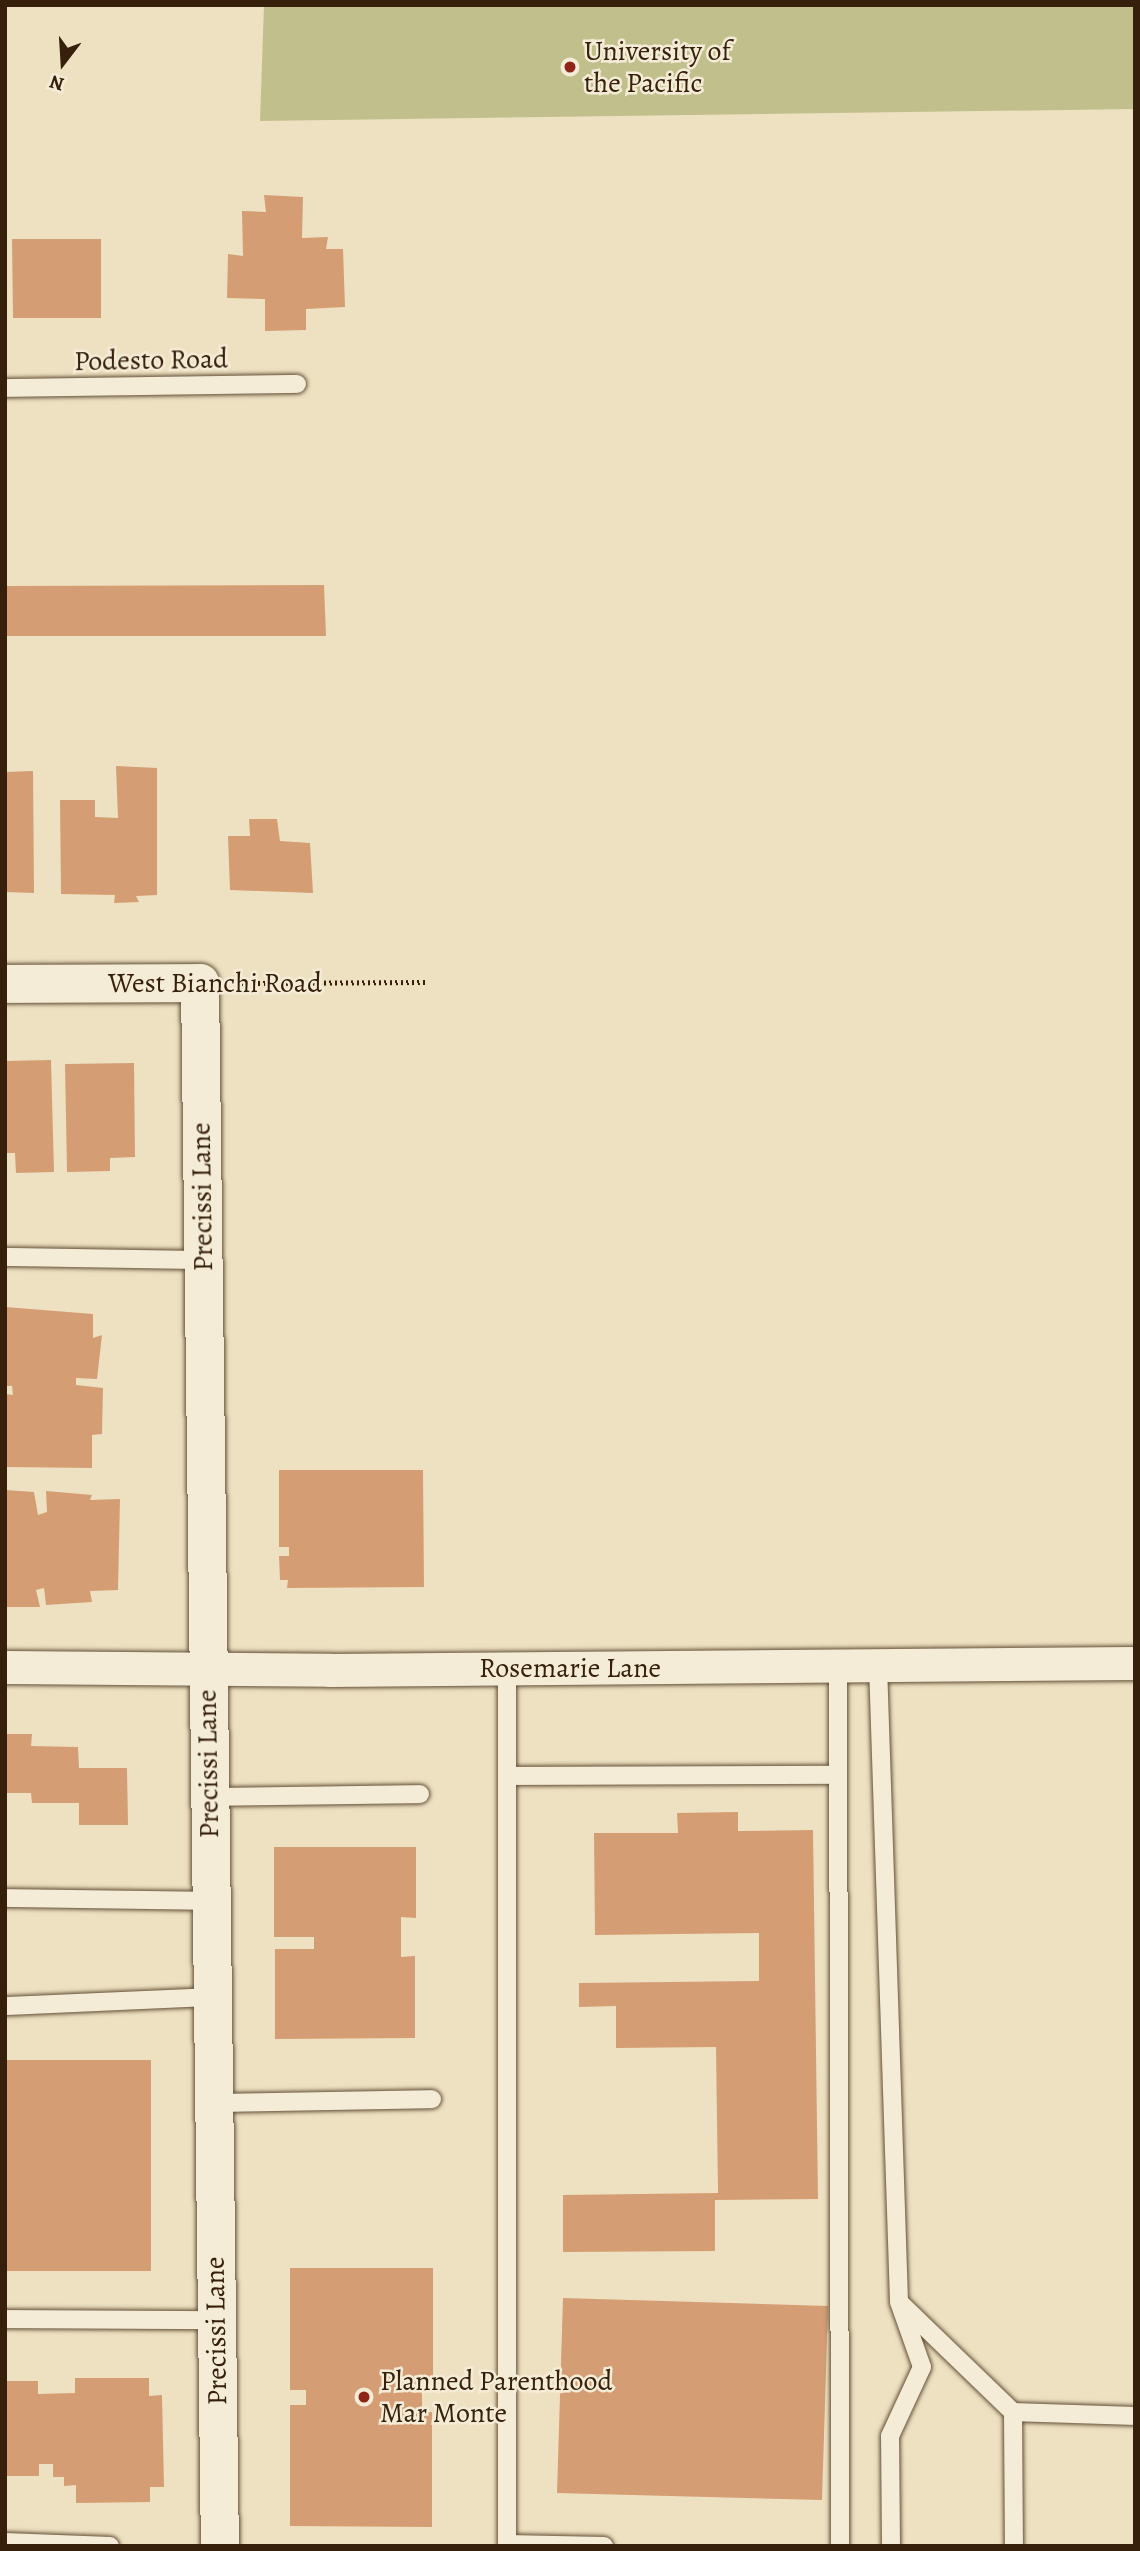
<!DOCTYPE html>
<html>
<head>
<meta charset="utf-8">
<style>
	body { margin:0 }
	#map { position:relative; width:1140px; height:2551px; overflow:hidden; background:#eee1c1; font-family:Alegreya,serif }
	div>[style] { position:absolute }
	.green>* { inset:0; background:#c1c08d }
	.building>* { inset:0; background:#d49d74 }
	.path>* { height:4.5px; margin-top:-2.25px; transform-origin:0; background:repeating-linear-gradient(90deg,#36200b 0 2px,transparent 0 5.5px) }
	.roads { filter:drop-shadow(0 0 2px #645038) drop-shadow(0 0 2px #645038) }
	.service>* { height:18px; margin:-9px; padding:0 9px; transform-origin:9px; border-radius:9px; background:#f4ecd7 }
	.minor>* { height:33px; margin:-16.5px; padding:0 16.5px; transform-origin:16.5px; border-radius:16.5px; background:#f4ecd7 }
	.tertiary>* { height:38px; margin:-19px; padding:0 19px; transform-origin:19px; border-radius:19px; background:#f4ecd7 }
	.dots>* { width:19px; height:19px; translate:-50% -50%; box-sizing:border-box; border:4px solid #f4ecd7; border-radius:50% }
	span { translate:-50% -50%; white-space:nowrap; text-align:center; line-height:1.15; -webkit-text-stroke:5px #f4ecd7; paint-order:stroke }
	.poi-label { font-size:28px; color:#36200b }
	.left { translate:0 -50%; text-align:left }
	.street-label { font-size:28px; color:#36200b }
	.frame { position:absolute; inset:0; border:7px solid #36200b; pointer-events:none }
	.north { position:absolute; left:28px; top:28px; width:70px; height:70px; -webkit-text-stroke:5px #f4ecd7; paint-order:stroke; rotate:197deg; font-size:19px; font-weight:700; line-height:28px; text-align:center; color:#36200b }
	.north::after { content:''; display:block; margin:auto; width:24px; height:32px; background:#36200b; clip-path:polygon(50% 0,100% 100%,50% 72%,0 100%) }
</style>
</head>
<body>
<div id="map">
	<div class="green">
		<div style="clip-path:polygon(264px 5px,1135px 5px,1135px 109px,260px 121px)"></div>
	</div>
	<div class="building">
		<div style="clip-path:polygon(264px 195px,303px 197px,302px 238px,328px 237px,326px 249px,343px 249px,345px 307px,306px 309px,306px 330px,265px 331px,265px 299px,227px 298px,228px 254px,243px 256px,242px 211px,266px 212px)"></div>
		<div style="clip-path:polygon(12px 239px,101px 239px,101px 318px,13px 318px)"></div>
		<div style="clip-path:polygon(324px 585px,326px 636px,5px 636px,5px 586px)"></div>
		<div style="clip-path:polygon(116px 766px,157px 768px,157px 895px,136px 896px,139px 902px,114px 903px,115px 895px,61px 894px,60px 800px,95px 800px,95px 817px,118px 818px)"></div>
		<div style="clip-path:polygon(33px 771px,34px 893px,5px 892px,5px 772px)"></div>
		<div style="clip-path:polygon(249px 819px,277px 819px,280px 841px,310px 843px,313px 893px,230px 890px,228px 836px,250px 836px)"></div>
		<div style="clip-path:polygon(51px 1060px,54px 1172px,16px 1173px,15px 1153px,5px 1153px,5px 1061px)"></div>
		<div style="clip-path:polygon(134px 1063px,135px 1157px,110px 1158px,110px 1171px,67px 1172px,65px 1064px)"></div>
		<div style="clip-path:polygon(5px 1307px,93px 1314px,93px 1338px,102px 1335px,97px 1379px,76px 1378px,76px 1385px,103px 1388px,102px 1434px,92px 1435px,92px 1468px,5px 1467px,5px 1394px,13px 1395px,12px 1386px,5px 1386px)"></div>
		<div style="clip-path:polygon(279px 1470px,423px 1470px,424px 1587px,287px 1588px,288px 1580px,280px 1580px,279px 1556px,289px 1556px,289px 1547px,279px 1547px)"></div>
		<div style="clip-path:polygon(5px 1490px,34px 1492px,38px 1515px,47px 1512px,46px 1491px,92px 1495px,90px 1500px,120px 1499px,118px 1590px,90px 1591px,92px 1602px,46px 1605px,44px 1588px,36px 1590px,40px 1607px,5px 1607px)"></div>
		<div style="clip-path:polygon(5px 1734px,32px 1734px,31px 1746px,78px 1747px,79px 1768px,127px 1768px,128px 1825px,79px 1825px,79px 1803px,32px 1803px,31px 1793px,5px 1793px)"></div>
		<div style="clip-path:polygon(738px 1812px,738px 1831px,813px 1830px,818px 2199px,715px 2200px,715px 2251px,563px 2252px,563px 2195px,718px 2193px,716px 2047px,616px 2048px,616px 2006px,579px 2007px,579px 1983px,759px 1981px,759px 1933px,595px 1935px,594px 1833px,678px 1833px,677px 1813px)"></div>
		<div style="clip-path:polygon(274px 1847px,416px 1847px,416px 1918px,401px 1917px,401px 1957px,415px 1956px,415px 2038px,275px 2039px,275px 1949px,314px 1949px,314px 1937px,274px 1937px)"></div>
		<div style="clip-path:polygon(5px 2060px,151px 2060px,151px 2271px,5px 2271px)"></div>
		<div style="clip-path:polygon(290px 2268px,433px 2268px,433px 2382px,422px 2382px,422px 2412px,432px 2412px,432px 2527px,290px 2526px,290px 2405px,306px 2405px,306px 2390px,290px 2390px)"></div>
		<div style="clip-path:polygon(563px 2298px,828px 2306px,822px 2500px,557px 2493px)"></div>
		<div style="clip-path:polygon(75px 2378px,149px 2378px,149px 2396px,162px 2395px,164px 2487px,150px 2487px,150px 2502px,76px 2503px,76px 2485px,64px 2486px,64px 2477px,53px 2477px,53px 2464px,39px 2464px,39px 2476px,5px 2476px,5px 2381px,38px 2381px,38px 2394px,75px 2393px)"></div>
	</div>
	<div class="path">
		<div style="left:236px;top:983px;width:189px;rotate:-0.3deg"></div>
	</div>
	<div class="roads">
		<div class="service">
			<div style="left:5px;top:388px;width:292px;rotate:-0.8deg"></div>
			<div style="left:5px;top:1257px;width:198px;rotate:0.9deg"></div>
			<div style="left:838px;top:1665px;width:881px;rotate:89.87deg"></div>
			<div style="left:878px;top:1665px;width:637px;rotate:88.11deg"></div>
			<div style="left:899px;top:2302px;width:158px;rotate:44deg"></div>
			<div style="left:1013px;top:2412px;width:134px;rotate:89.6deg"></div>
			<div style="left:507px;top:1668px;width:876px;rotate:90deg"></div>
			<div style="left:507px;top:2544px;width:97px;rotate:1.2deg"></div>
			<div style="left:507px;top:1776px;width:331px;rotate:-0.2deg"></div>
			<div style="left:209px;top:1797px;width:211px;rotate:-0.8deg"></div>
			<div style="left:5px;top:1898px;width:205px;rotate:0.8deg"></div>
			<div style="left:5px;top:2006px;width:206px;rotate:-2.5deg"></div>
			<div style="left:213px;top:2103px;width:219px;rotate:-1deg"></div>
			<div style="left:5px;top:2319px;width:211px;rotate:0.3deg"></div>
			<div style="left:1013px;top:2412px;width:122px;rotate:1.9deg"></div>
			<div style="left:5px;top:2542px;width:105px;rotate:2.2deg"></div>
			<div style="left:891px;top:2546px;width:110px;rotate:-90.5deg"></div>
			<div style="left:890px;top:2436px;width:76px;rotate:-65.1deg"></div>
			<div style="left:922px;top:2367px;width:66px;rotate:-109.5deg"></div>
		</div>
		<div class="minor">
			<div style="left:5px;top:1667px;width:325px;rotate:0.5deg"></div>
			<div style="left:330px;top:1670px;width:805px;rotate:-0.5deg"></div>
		</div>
		<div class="tertiary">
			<div style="left:5px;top:984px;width:195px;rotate:-0.3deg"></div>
			<div style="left:200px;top:983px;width:1563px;rotate:89.27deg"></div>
		</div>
	</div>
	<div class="dots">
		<div style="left:570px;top:67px;background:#8f2418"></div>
		<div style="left:364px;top:2397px;background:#8f2418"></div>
	</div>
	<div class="poi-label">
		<span class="left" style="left:584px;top:67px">University of<br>the Pacific</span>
		<span class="left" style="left:380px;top:2397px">Planned Parenthood<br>Mar Monte</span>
	</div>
	<div class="street-label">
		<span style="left:151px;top:360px;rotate:-1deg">Podesto Road</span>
		<span style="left:215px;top:983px">West Bianchi Road</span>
		<span style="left:202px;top:1197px;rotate:-91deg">Precissi Lane</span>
		<span style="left:570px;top:1668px">Rosemarie Lane</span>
		<span style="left:208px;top:1764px;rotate:-91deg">Precissi Lane</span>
		<span style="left:216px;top:2331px;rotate:-91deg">Precissi Lane</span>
	</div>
	<div class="frame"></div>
	<div class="north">N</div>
</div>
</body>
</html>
